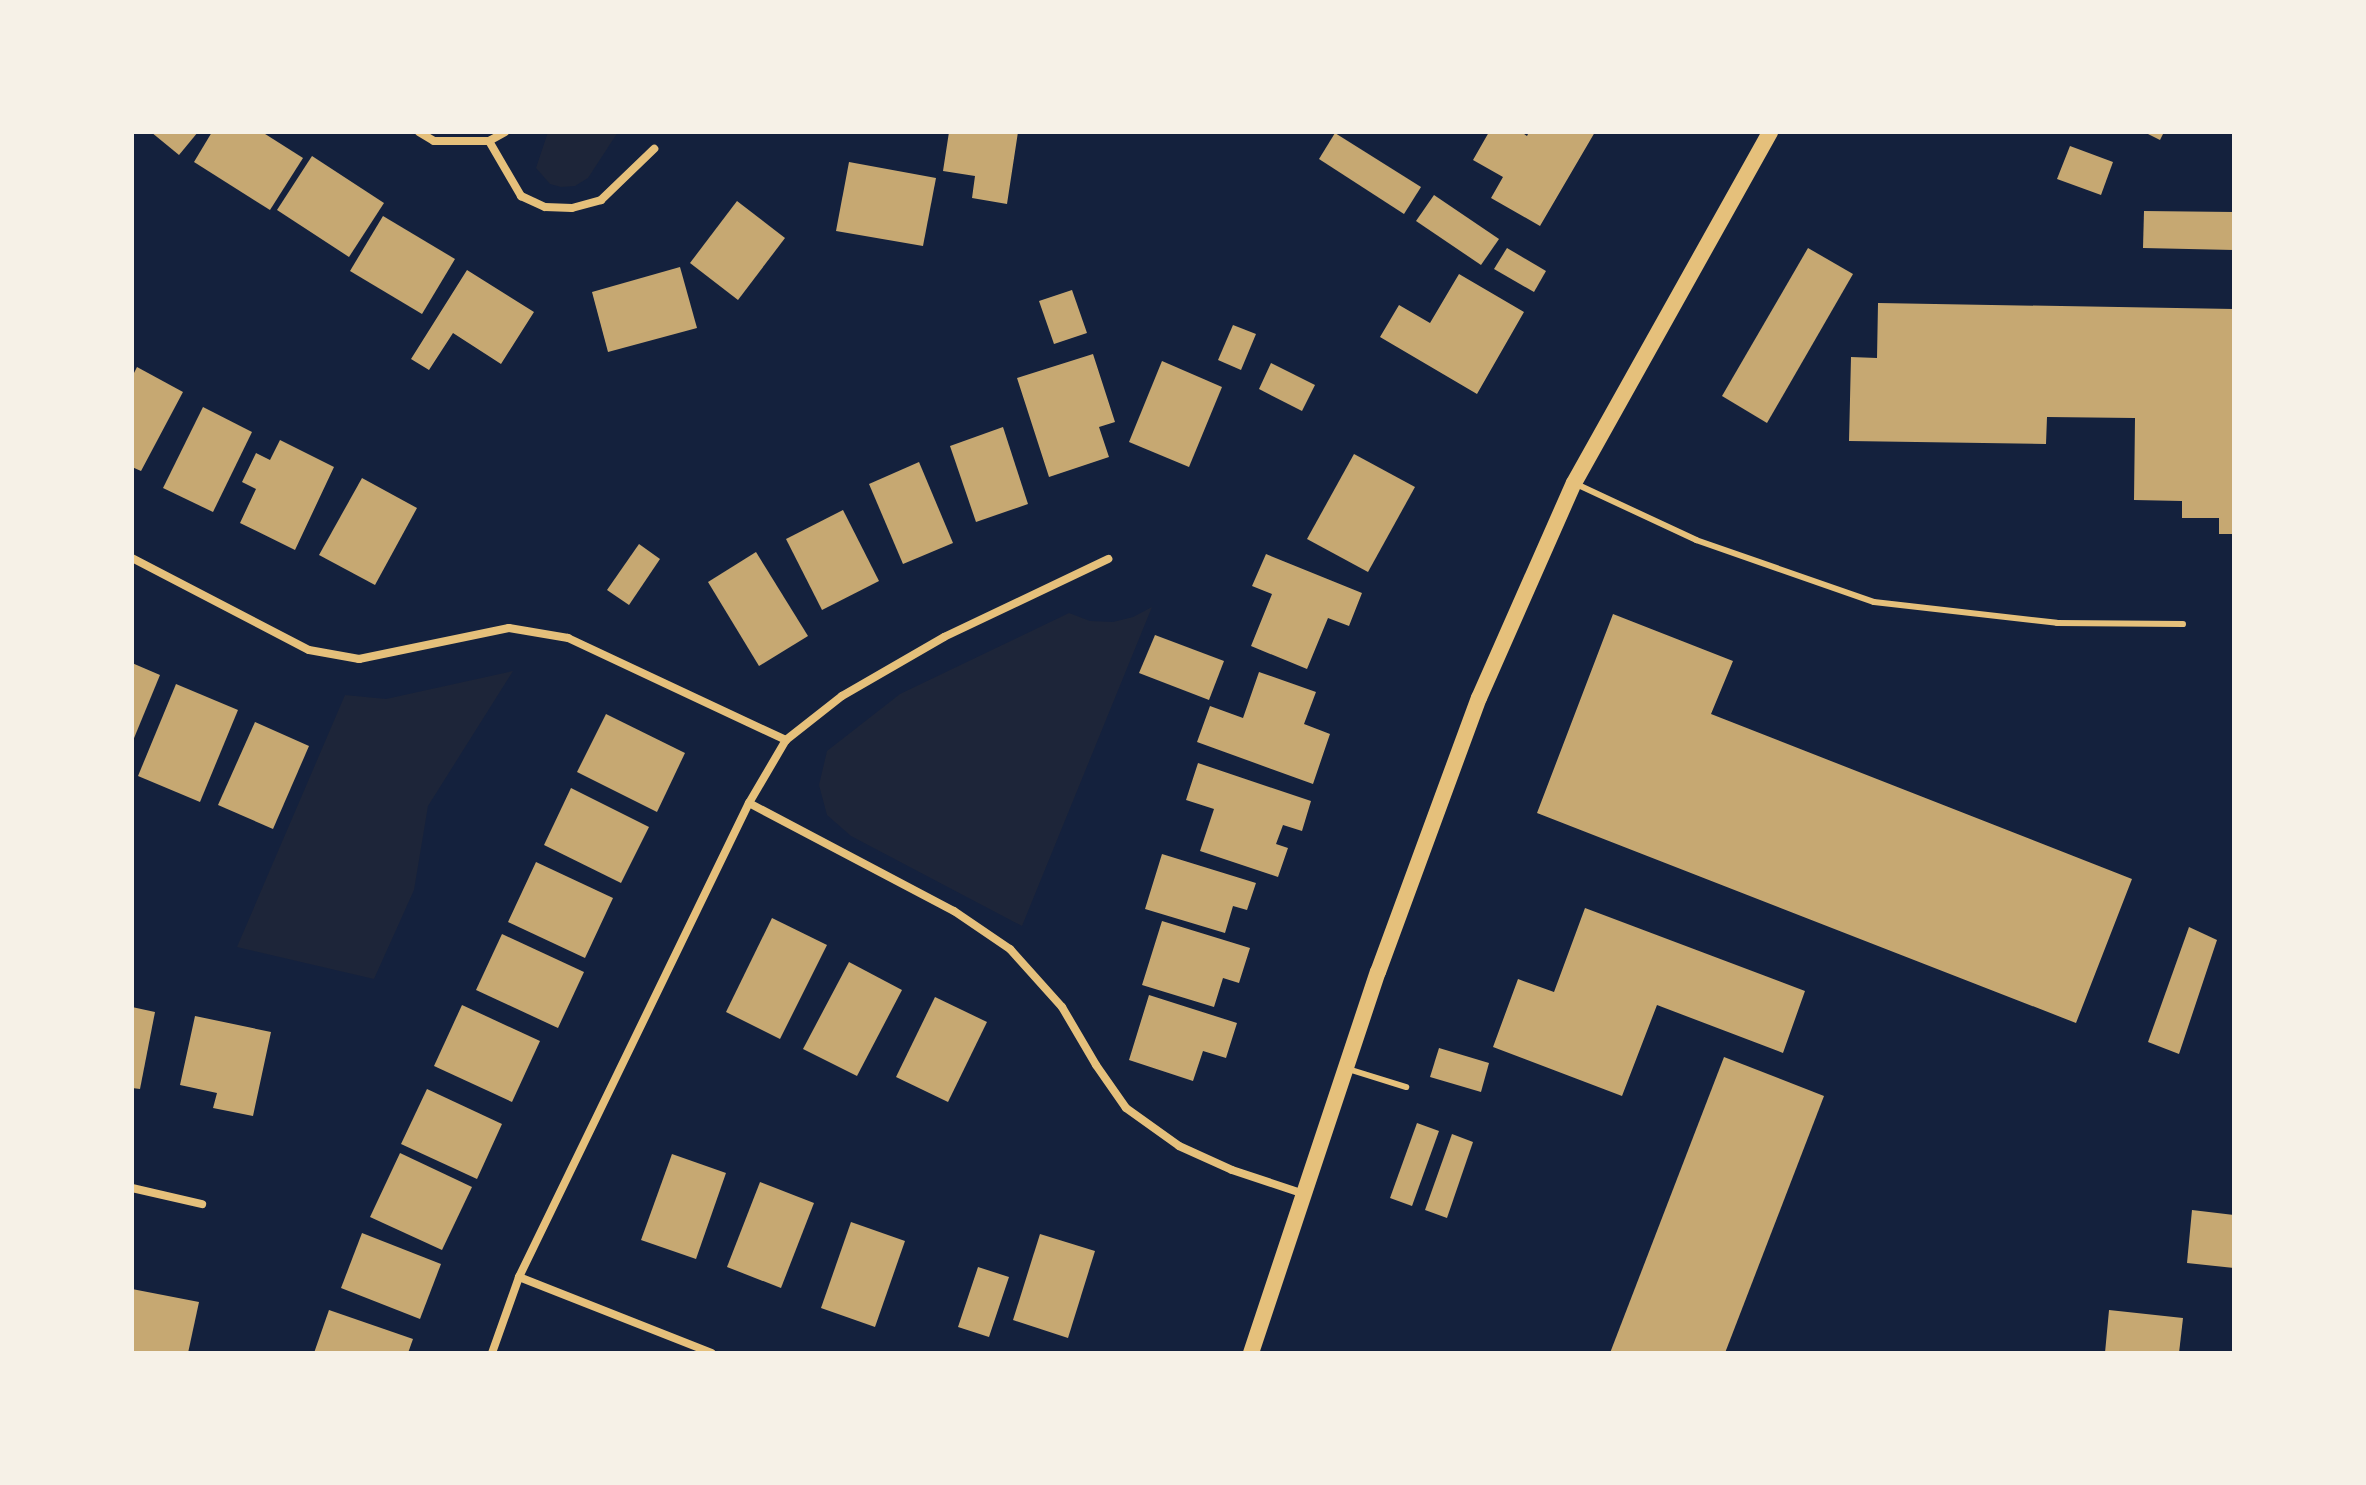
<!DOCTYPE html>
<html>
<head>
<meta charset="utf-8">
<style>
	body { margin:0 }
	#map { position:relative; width:2366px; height:1485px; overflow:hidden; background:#14213d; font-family:Poppins,sans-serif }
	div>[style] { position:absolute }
	.green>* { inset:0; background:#1d2539 }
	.building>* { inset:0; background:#c6a872 }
	.service>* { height:6px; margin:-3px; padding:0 3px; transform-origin:3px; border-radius:3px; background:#e5c07b }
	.minor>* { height:8px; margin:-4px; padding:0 4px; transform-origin:4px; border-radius:4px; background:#e5c07b }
	.secondary>* { height:16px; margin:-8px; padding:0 8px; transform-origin:8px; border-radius:8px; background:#e5c07b }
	span { translate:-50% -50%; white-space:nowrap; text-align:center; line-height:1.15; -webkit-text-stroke:6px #f6f1e7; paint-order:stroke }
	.frame { position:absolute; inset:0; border:134px solid #f6f1e7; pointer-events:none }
</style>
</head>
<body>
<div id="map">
	<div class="green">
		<div style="clip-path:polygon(548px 132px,618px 132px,588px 178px,575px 186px,561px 187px,550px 184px,536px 168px)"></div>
		<div style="clip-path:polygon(1152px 607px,1022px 926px,851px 836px,827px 815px,819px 785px,827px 751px,900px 694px,1069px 613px,1090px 621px,1113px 622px,1133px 617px)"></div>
		<div style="clip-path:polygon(513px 671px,428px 806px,414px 890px,374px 979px,237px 947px,345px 695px,386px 699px)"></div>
	</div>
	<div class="building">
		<div style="clip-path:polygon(151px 132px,198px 132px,179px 155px)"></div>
		<div style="clip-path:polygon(212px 132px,262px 132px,303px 158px,270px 210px,194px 162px)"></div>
		<div style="clip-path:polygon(949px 132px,1018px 132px,1007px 204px,972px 198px,975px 176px,943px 171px)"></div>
		<div style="clip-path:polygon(1489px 132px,1521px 132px,1527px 136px,1529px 132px,1595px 132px,1540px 226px,1491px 198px,1503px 177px,1473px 160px)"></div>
		<div style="clip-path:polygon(2144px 132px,2164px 132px,2160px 140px)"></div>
		<div style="clip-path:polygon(1335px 133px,1421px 187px,1404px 214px,1319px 159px)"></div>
		<div style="clip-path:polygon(2070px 146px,2113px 162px,2101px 195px,2057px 179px)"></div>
		<div style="clip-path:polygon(312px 156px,384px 203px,349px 257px,277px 210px)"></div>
		<div style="clip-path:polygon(849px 162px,936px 178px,923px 246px,836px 231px)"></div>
		<div style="clip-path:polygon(1434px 195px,1499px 239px,1481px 265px,1416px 221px)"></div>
		<div style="clip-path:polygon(737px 201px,785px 238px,738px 300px,690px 263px)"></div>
		<div style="clip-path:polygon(2144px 211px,2234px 212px,2234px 250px,2143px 248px)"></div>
		<div style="clip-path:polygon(383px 216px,455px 259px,422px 314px,350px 271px)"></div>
		<div style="clip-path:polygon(1507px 248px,1546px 271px,1534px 292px,1494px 269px)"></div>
		<div style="clip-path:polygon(1808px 248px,1853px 274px,1767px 423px,1722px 396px)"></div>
		<div style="clip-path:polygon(680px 267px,697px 328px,608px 352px,592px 292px)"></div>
		<div style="clip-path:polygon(467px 270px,534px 312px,501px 364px,453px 333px,429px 370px,411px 359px)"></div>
		<div style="clip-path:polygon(1459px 274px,1524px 312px,1477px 394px,1380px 337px,1399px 305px,1430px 323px)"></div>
		<div style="clip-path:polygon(1072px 290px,1087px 333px,1054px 344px,1039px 301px)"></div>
		<div style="clip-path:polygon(1878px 303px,2234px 309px,2234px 534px,2219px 534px,2219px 518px,2182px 518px,2182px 501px,2134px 500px,2135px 418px,2047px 417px,2046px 444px,1849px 441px,1851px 357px,1877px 358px)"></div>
		<div style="clip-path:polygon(1233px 325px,1256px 334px,1241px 370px,1218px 360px)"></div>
		<div style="clip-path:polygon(1093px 354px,1115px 422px,1099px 427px,1109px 457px,1049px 477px,1017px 378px)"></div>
		<div style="clip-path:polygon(1162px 361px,1222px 387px,1189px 467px,1129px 442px)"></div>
		<div style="clip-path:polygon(1271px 363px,1315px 385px,1302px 411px,1259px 389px)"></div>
		<div style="clip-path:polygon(137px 367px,183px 392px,141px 471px,132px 467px,132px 377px)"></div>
		<div style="clip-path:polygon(203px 407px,252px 432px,213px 512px,163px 488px)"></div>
		<div style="clip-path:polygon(1003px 427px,1028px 504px,976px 522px,950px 446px)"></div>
		<div style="clip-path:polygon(280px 440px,334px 467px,295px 550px,240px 523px,256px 489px,242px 482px,256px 453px,270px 460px)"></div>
		<div style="clip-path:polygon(1354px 454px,1415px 487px,1368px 572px,1307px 539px)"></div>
		<div style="clip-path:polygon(919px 462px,953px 543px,903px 564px,869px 484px)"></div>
		<div style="clip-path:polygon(362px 478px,417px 508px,375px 585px,319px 555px)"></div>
		<div style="clip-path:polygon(843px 510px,879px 581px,822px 610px,786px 539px)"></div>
		<div style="clip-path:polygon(639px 544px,660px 559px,629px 605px,607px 590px)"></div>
		<div style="clip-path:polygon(756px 552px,808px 636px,759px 666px,708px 582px)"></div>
		<div style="clip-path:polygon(1266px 554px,1362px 593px,1349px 626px,1328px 618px,1307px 669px,1251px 646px,1272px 594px,1252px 586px)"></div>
		<div style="clip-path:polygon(1613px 614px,1733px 661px,1711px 714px,2132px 879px,2076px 1023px,1537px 813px)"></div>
		<div style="clip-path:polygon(1155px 635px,1224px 661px,1209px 700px,1139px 673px)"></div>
		<div style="clip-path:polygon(132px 663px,160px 675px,132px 743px)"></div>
		<div style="clip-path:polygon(1259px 672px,1316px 692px,1304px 724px,1330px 734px,1313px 784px,1197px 742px,1210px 706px,1243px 718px)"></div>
		<div style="clip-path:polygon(176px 684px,238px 710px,200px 802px,138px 776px)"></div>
		<div style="clip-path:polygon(606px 714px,685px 753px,657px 812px,577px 772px)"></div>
		<div style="clip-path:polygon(255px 722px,309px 746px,273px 829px,218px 805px)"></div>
		<div style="clip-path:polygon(1198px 763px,1311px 801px,1302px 831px,1283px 825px,1276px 844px,1288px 848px,1278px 877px,1200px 851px,1214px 809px,1186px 800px)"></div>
		<div style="clip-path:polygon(571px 788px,649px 827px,621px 883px,544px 845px)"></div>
		<div style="clip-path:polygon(1162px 854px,1256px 883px,1247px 910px,1233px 906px,1225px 933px,1145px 909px)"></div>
		<div style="clip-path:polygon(536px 862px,613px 898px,585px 958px,508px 922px)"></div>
		<div style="clip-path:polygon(1585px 908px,1805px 991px,1783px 1053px,1657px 1005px,1622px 1096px,1493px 1047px,1518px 979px,1554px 992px)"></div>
		<div style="clip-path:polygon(772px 918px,827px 945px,780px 1039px,726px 1012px)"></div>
		<div style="clip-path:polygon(1162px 921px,1250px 948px,1239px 983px,1223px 978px,1214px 1007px,1142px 985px)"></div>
		<div style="clip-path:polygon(2189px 927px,2217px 940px,2179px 1054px,2148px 1042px)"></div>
		<div style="clip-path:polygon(502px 934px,584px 972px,558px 1028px,476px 990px)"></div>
		<div style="clip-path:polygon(849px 962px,902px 990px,857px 1076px,803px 1049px)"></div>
		<div style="clip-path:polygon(1149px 995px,1237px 1023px,1226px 1058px,1203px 1051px,1193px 1081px,1129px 1060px)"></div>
		<div style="clip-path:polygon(935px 997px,987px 1022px,948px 1102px,896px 1077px)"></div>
		<div style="clip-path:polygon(462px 1005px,540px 1041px,512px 1102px,434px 1066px)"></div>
		<div style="clip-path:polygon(132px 1007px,155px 1012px,140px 1089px,132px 1088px)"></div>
		<div style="clip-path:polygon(195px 1016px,271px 1032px,253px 1116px,213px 1108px,217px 1093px,180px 1085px)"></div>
		<div style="clip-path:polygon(1439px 1048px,1489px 1063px,1481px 1092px,1430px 1077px)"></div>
		<div style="clip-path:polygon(1724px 1057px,1824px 1096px,1725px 1353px,1610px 1353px)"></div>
		<div style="clip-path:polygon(427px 1089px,502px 1124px,477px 1179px,401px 1144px)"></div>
		<div style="clip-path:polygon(1417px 1123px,1439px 1131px,1412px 1206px,1390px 1198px)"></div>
		<div style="clip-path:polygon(1452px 1134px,1473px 1142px,1447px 1218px,1425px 1210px)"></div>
		<div style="clip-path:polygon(400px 1153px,472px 1187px,442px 1250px,370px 1217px)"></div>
		<div style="clip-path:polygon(672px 1154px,726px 1173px,696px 1259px,641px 1240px)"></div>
		<div style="clip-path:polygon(760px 1182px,814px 1203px,781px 1288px,727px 1267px)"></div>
		<div style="clip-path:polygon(2192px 1210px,2234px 1215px,2234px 1268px,2187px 1263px)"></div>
		<div style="clip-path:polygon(851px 1222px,905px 1241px,875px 1327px,821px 1308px)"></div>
		<div style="clip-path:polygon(362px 1233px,441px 1264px,420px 1319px,341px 1288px)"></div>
		<div style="clip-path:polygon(1040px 1234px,1095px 1251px,1068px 1338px,1013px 1320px)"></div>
		<div style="clip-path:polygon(978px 1267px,1009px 1277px,989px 1337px,958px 1327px)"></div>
		<div style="clip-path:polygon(132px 1289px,199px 1302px,188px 1353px,132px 1353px)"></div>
		<div style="clip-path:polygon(329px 1310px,413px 1339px,408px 1353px,314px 1353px)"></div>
		<div style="clip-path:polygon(2109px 1310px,2183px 1318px,2179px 1353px,2105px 1353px)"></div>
	</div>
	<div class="service">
		<div style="left:1574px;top:483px;width:135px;rotate:25deg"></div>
		<div style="left:1696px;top:540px;width:188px;rotate:19.2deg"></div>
		<div style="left:1874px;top:602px;width:184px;rotate:6.5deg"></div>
		<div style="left:2057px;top:623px;width:126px;rotate:0.5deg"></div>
		<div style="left:1348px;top:1069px;width:61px;rotate:17.2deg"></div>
	</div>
	<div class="minor">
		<div style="left:419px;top:132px;width:17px;rotate:31deg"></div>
		<div style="left:434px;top:141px;width:55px"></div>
		<div style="left:489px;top:141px;width:18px;rotate:-29deg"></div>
		<div style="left:489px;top:141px;width:64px;rotate:59.8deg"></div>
		<div style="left:521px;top:196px;width:26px;rotate:25deg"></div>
		<div style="left:545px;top:207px;width:27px;rotate:2deg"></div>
		<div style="left:572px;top:208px;width:30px;rotate:-15deg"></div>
		<div style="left:601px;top:200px;width:74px;rotate:-43.9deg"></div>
		<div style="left:132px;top:558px;width:199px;rotate:27.5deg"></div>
		<div style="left:309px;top:650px;width:51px;rotate:10.2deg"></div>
		<div style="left:359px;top:659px;width:153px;rotate:-11.7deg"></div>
		<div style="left:509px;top:628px;width:60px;rotate:9.6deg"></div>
		<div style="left:568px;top:638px;width:241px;rotate:25.1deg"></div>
		<div style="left:749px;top:803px;width:73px;rotate:-59.6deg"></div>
		<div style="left:786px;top:740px;width:71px;rotate:-38.2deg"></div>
		<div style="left:842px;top:696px;width:118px;rotate:-30deg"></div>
		<div style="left:944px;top:637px;width:182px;rotate:-25.4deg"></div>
		<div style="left:132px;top:1188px;width:72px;rotate:12.9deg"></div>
		<div style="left:519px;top:1277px;width:207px;rotate:21.5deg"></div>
		<div style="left:492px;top:1353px;width:81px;rotate:-70.4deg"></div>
		<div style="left:519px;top:1277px;width:527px;rotate:-64.12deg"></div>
		<div style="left:749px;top:803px;width:232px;rotate:27.8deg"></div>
		<div style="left:954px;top:911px;width:68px;rotate:34.2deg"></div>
		<div style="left:1010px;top:949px;width:78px;rotate:48.1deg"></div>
		<div style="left:1062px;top:1007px;width:67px;rotate:59.6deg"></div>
		<div style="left:1096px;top:1065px;width:52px;rotate:55.1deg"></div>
		<div style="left:1126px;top:1108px;width:65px;rotate:35.6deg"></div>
		<div style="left:1179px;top:1146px;width:58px;rotate:24.4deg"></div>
		<div style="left:1232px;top:1170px;width:76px;rotate:18.4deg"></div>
	</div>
	<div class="secondary">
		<div style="left:1251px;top:1353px;width:402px;rotate:-71.6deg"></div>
		<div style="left:1378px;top:972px;width:292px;rotate:-69.8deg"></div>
		<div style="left:1479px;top:698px;width:235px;rotate:-66.2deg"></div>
		<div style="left:1574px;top:483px;width:402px;rotate:-60.8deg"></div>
	</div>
	<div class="frame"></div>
</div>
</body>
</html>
